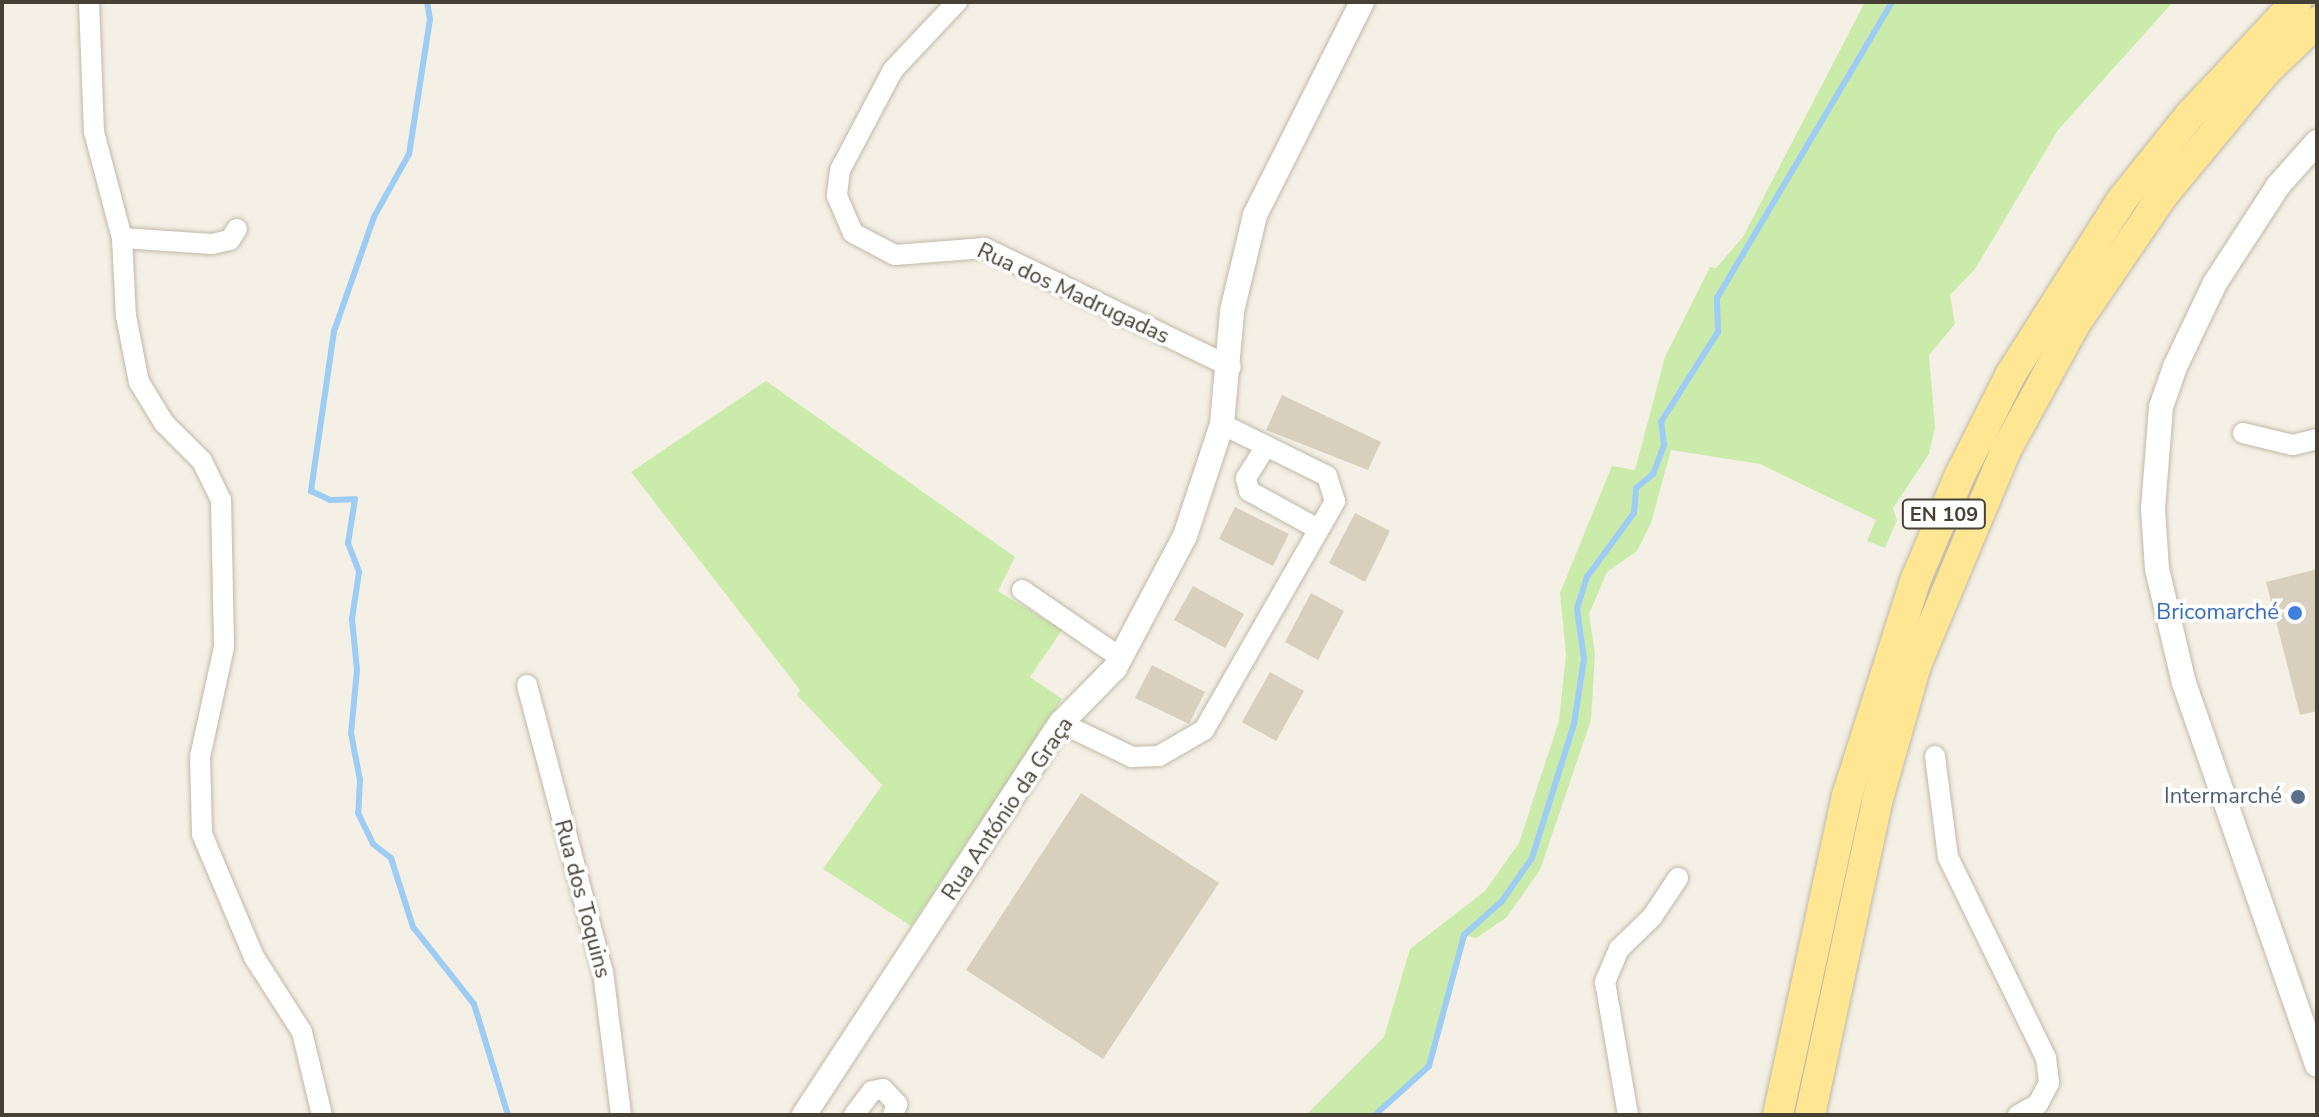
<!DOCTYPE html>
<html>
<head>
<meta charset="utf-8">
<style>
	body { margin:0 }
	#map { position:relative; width:2319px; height:1117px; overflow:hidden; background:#f4f0e5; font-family:"Nunito Sans",sans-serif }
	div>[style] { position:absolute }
	.green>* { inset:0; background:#cbebab }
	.stream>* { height:6px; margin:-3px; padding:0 3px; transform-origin:3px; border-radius:3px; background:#9dccf5 }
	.building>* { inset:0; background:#d9cfbd }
	.roads { filter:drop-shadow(0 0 2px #c0b9a7) drop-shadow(0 0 2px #c0b9a7) }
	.minor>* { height:20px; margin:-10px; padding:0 10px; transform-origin:10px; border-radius:10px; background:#fff }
	.tertiary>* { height:24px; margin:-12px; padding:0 12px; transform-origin:12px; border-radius:12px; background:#fff }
	.primary>* { height:30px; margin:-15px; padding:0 15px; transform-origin:15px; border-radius:15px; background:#ffe693 }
	.dots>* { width:22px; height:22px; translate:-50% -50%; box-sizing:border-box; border:4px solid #fff; border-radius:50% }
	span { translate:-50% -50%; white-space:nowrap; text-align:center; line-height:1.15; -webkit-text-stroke:7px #fff; paint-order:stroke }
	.shield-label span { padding:2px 6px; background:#fff; border:2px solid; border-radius:6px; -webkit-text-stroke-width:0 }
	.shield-label { font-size:20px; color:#474034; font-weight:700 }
	.street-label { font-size:22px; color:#474034 }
	.shop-label { font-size:22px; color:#366cbe }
	.right { translate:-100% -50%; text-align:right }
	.service-label { font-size:22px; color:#4e5e75 }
	.frame { position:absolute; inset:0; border:4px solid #474034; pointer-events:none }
</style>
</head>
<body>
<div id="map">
	<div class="green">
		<div style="clip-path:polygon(1865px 2px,2173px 2px,2058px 130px,1975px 269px,1950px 295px,1955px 324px,1929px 355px,1935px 427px,1929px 454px,1893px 508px,1897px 520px,1885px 548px,1867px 541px,1876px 520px,1760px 464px,1671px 450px,1651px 523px,1637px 551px,1607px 572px,1589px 614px,1595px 654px,1591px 720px,1540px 870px,1506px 918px,1476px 938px,1464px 935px,1429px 1066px,1378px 1115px,1306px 1115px,1384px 1037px,1410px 949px,1485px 891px,1519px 843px,1559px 721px,1566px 654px,1560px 593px,1612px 466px,1635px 470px,1665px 357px,1710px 267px,1716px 268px,1743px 237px)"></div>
		<div style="clip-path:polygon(766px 381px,1015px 557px,998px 591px,1062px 630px,1030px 677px,1062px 699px,911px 926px,823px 869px,882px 785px,797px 695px,800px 690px,631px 472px)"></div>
	</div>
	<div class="stream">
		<div style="left:427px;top:2px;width:17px;rotate:80deg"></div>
		<div style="left:430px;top:19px;width:137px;rotate:98.8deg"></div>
		<div style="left:409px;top:154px;width:72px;rotate:119.1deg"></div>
		<div style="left:374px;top:217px;width:121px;rotate:109.3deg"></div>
		<div style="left:334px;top:331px;width:162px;rotate:98.2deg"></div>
		<div style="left:311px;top:491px;width:21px;rotate:25deg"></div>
		<div style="left:330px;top:500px;width:25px;rotate:-2deg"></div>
		<div style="left:355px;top:499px;width:45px;rotate:99deg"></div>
		<div style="left:348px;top:543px;width:31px;rotate:69deg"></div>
		<div style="left:359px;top:572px;width:48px;rotate:98.5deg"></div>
		<div style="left:352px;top:619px;width:51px;rotate:84.4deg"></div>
		<div style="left:357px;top:670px;width:63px;rotate:95.4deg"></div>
		<div style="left:351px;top:733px;width:48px;rotate:79.2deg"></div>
		<div style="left:360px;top:780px;width:33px;rotate:93deg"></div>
		<div style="left:358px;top:813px;width:34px;rotate:64deg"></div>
		<div style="left:373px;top:844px;width:23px;rotate:38deg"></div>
		<div style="left:391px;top:858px;width:72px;rotate:72.3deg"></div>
		<div style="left:413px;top:927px;width:98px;rotate:51.6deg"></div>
		<div style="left:474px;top:1004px;width:116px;rotate:73deg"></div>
		<div style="left:1375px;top:1115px;width:73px;rotate:-42.2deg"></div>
		<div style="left:1429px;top:1066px;width:136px;rotate:-75deg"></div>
		<div style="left:1464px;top:935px;width:51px;rotate:-41.8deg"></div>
		<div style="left:1502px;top:901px;width:52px;rotate:-55.1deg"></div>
		<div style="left:1532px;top:858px;width:140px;rotate:-72.6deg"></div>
		<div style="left:1574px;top:724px;width:66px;rotate:-81.3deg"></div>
		<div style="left:1584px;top:659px;width:50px;rotate:-98deg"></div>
		<div style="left:1577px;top:609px;width:34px;rotate:-73deg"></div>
		<div style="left:1587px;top:577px;width:79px;rotate:-53.7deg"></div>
		<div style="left:1634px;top:513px;width:25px;rotate:-85deg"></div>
		<div style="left:1636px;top:488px;width:22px;rotate:-39deg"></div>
		<div style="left:1653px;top:474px;width:31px;rotate:-69deg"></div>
		<div style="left:1664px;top:445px;width:23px;rotate:-97deg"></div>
		<div style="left:1661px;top:422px;width:107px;rotate:-57.7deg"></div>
		<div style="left:1718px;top:332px;width:34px;rotate:-92deg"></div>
		<div style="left:1717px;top:298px;width:344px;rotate:-59.4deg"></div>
	</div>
	<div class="building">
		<div style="clip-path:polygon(1282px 395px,1381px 442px,1368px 470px,1266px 430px)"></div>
		<div style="clip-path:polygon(1235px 507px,1289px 534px,1273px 566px,1219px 539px)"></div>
		<div style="clip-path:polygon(1355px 513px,1390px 531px,1365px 582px,1329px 563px)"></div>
		<div style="clip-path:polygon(2317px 569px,2317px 711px,2300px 715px,2266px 582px)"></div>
		<div style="clip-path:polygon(1193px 586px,1244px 614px,1225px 648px,1174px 620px)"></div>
		<div style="clip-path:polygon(1311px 593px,1344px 611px,1318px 660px,1285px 642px)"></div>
		<div style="clip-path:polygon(1152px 665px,1205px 692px,1189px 724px,1135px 698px)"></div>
		<div style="clip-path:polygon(1270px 672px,1304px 691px,1276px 741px,1242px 722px)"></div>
		<div style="clip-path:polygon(1081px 793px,1219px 883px,1103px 1059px,966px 970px)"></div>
	</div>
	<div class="roads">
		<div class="minor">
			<div style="left:89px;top:2px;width:130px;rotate:87.8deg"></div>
			<div style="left:94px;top:132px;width:110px;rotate:75.2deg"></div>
			<div style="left:122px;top:238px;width:78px;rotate:87.1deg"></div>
			<div style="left:126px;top:316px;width:67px;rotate:78.9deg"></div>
			<div style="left:139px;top:382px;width:48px;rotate:58.6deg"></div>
			<div style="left:164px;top:423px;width:54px;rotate:45deg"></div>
			<div style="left:202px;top:461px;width:43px;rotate:64deg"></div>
			<div style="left:221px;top:500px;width:147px;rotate:88.8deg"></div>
			<div style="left:224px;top:647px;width:113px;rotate:102.3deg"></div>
			<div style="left:200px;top:757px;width:77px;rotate:88.5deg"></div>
			<div style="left:202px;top:834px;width:134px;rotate:67.1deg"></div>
			<div style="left:254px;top:957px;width:89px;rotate:57.4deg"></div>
			<div style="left:302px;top:1032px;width:85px;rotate:76.5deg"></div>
			<div style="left:957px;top:2px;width:93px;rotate:133.3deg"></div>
			<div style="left:893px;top:70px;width:113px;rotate:117.9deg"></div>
			<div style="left:840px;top:170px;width:26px;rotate:97deg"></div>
			<div style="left:837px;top:196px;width:40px;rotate:66.6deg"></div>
			<div style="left:853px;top:233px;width:47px;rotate:27.6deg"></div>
			<div style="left:895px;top:255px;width:90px;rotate:-4.4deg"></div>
			<div style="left:985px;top:248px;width:273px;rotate:25.8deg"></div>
			<div style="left:122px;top:238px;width:90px;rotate:3.8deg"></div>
			<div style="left:212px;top:244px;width:18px;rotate:-13deg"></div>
			<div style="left:230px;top:240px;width:13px;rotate:-58deg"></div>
			<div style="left:2243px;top:433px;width:51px;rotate:13.5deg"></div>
			<div style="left:2293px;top:445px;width:25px;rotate:-14deg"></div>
			<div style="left:1266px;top:446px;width:38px;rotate:122deg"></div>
			<div style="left:1246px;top:478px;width:13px;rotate:77deg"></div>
			<div style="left:1249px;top:491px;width:79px;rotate:28.8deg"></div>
			<div style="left:1022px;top:590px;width:120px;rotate:34.5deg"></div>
			<div style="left:527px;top:685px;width:297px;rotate:75.2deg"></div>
			<div style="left:603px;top:972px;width:144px;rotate:82.8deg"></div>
			<div style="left:1061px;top:723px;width:79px;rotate:25.6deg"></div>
			<div style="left:1132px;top:757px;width:27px;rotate:-2deg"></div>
			<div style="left:1159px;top:756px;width:52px;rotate:-30deg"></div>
			<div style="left:1204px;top:730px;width:264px;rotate:-60.2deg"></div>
			<div style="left:1335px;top:501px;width:26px;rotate:-108deg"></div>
			<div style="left:1327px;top:476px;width:117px;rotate:-153.7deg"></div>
			<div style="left:1935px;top:756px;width:102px;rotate:82.7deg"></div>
			<div style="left:1948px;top:857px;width:224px;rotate:64deg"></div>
			<div style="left:2046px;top:1058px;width:25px;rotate:83deg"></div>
			<div style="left:2049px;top:1083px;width:24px;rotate:118deg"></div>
			<div style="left:2038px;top:1104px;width:23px;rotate:151deg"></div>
			<div style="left:854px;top:1115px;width:30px;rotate:-53deg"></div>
			<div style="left:872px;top:1091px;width:11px;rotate:-10deg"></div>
			<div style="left:883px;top:1089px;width:21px;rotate:47deg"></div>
			<div style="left:897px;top:1104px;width:12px;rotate:110deg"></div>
			<div style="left:1628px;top:1115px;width:135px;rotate:-99.8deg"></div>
			<div style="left:1605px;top:982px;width:36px;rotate:-67deg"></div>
			<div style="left:1619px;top:949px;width:46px;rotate:-44.1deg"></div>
			<div style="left:1652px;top:917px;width:47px;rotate:-56.3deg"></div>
		</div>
		<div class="tertiary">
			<div style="left:2317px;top:142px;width:59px;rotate:131.6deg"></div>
			<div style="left:2278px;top:186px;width:116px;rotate:123deg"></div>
			<div style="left:2215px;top:283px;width:93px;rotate:115.5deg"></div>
			<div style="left:2175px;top:367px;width:42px;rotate:109.3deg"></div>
			<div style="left:2161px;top:407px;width:102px;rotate:94.5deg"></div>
			<div style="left:2153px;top:509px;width:60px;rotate:86.2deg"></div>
			<div style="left:2157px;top:569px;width:117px;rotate:76.7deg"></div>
			<div style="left:2184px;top:683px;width:404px;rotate:70.8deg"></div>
			<div style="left:804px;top:1115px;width:469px;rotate:-56.8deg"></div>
			<div style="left:1061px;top:723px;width:77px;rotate:-45.5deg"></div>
			<div style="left:1115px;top:668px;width:149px;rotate:-62.1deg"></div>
			<div style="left:1185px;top:536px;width:118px;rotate:-71.7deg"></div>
			<div style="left:1222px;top:424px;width:113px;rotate:-84.9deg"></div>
			<div style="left:1232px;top:311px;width:99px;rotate:-76.5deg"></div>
			<div style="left:1255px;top:215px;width:238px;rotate:-63.3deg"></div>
		</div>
		<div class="primary">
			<div style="left:1778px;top:1115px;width:326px;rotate:-77.8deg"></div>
			<div style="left:1847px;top:796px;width:228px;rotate:-72.4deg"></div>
			<div style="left:1916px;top:579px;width:113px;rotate:-67.1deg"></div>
			<div style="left:1960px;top:475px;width:113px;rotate:-63.2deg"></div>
			<div style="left:2011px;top:374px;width:206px;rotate:-57.5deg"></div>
			<div style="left:2122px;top:200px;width:110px;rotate:-51.3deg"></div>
			<div style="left:2191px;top:114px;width:154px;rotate:-46.8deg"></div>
			<div style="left:1810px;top:1115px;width:320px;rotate:-77.9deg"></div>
			<div style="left:1877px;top:802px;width:142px;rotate:-74.1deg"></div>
			<div style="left:1916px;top:665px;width:233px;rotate:-67.3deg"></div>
			<div style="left:2006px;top:450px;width:144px;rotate:-61.3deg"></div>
			<div style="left:2075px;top:324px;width:156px;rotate:-55.7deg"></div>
			<div style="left:2163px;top:195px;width:160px;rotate:-50.3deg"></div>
			<div style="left:2265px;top:72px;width:72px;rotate:-43.9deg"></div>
		</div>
	</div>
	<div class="dots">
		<div style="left:2295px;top:613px;background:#3f7fe0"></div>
		<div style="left:2298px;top:797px;background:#5c6f8a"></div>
	</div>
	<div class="shield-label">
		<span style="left:1944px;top:514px">EN 109</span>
	</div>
	<div class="street-label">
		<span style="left:1073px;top:294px;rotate:25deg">Rua dos Madrugadas</span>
		<span style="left:1008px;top:809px;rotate:-56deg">Rua António da Graça</span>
		<span style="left:582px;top:899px;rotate:75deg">Rua dos Toquins</span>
	</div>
	<div class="shop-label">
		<span class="right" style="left:2279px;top:613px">Bricomarché</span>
	</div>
	<div class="service-label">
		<span class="right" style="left:2282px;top:797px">Intermarché</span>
	</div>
	<div class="frame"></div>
</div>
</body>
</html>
